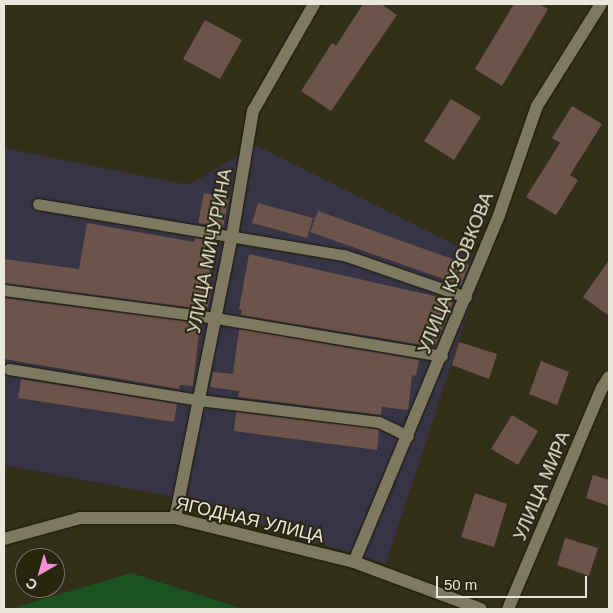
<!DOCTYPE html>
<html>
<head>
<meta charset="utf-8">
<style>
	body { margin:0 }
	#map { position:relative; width:613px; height:613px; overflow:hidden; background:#33301a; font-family:Helvetica,sans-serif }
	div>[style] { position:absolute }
	.industrial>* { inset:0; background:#363445 }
	.green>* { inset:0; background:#1b5222 }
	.building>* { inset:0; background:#6c544a }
	.roads { filter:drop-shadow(0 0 1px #1b1703) drop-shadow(0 0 1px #1b1703) }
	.service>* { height:11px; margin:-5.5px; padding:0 5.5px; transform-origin:5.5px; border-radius:5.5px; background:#7e7a62 }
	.minor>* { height:12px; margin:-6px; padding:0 6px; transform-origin:6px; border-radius:6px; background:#7e7a62 }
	span { translate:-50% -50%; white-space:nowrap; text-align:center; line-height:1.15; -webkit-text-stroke:4px #292610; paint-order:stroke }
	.street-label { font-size:18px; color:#eae8db }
	.frame { position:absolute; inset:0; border:5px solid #eae8db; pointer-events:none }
	.north { position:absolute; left:15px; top:548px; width:50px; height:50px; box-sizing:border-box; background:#292610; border:1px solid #767461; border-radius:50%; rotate:218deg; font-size:14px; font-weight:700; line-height:20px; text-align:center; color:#eae8db }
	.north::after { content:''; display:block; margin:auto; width:18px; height:22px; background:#f690d0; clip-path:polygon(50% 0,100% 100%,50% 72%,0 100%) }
	.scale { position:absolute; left:436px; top:576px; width:151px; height:22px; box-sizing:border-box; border:2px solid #eae8db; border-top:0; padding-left:6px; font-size:15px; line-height:18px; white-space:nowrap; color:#eae8db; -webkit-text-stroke:4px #292610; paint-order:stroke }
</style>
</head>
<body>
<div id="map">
	<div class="industrial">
		<div style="clip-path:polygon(256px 145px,485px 260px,386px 564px,164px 495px,4px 465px,4px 148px,189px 185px)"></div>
	</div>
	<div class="green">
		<div style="clip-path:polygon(131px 573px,243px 609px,10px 609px)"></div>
	</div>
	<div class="building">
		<div style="clip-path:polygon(363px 4px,381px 4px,397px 15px,331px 111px,301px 91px,332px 43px,336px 46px)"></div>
		<div style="clip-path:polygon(514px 4px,539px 4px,548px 9px,502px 86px,475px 69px)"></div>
		<div style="clip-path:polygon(205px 20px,242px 40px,220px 79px,183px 59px)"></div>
		<div style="clip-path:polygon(451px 99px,481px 117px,454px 160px,424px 141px)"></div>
		<div style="clip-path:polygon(572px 106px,602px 124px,570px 175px,578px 180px,556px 215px,526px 197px,560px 143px,552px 138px)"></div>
		<div style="clip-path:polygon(204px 193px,229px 198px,223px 227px,198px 223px)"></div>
		<div style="clip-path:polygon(258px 203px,313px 218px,307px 238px,252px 223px)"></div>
		<div style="clip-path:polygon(318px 211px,469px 265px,461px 285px,310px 232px)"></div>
		<div style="clip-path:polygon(87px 223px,194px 242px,195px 238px,215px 241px,207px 286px,211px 286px,208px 307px,202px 306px,202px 309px,4px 283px,4px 259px,79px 269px)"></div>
		<div style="clip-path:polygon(249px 254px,452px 300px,453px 303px,435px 347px,241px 315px,242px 310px,239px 309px)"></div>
		<div style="clip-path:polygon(609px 260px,609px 316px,583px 297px)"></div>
		<div style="clip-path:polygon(4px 298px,200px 323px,193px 386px,180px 385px,179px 389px,4px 359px)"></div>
		<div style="clip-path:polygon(239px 329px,419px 360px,416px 376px,412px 375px,408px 410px,382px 407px,381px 415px,238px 397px,239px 391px,210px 387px,213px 372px,233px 374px)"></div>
		<div style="clip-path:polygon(459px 342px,497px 354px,489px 379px,452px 365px)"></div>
		<div style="clip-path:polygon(541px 361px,569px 372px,557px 405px,529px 394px)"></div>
		<div style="clip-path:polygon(21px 379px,177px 404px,174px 422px,18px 398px)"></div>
		<div style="clip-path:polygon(236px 412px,377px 429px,379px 430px,377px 450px,234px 431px)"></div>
		<div style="clip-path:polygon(512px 415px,538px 431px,518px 465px,491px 449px)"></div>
		<div style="clip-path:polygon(593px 475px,609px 480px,609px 506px,586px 498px)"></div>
		<div style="clip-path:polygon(475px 493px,507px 504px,494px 547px,461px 537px)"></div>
		<div style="clip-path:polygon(565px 538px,598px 548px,589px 576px,557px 565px)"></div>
	</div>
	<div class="roads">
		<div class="service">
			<div style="left:38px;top:204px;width:310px;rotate:9.5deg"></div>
			<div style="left:344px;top:255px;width:129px;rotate:19deg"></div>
			<div style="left:4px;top:290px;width:214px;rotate:7.5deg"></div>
			<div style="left:216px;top:318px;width:229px;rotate:9.5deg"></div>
			<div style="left:9px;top:369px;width:193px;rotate:9.3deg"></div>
			<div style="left:199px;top:400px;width:181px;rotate:7deg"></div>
			<div style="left:379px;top:422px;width:32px;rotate:26deg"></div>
		</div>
		<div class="minor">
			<div style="left:175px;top:518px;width:288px;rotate:-78.6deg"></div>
			<div style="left:232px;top:236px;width:127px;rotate:-80.5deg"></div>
			<div style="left:253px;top:111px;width:123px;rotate:-60.3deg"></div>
			<div style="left:4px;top:539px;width:79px;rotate:-15.4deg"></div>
			<div style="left:80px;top:518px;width:95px"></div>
			<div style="left:175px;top:518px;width:184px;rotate:13.8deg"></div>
			<div style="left:354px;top:562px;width:135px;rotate:20.3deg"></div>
			<div style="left:354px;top:562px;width:376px;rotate:-67.3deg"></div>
			<div style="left:499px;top:215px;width:115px;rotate:-70.8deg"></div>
			<div style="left:537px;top:106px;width:120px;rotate:-57.9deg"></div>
			<div style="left:508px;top:609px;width:240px;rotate:-67deg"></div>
			<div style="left:602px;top:388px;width:13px;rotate:-58deg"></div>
		</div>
	</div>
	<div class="street-label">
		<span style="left:210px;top:251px;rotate:-79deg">УЛИЦА МИЧУРИНА</span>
		<span style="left:456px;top:273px;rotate:-68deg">УЛИЦА КУЗОВКОВА</span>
		<span style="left:542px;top:486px;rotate:-67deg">УЛИЦА МИРА</span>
		<span style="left:250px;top:520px;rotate:13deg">ЯГОДНАЯ УЛИЦА</span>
	</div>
	<div class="frame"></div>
	<div class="north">С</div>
	<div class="scale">50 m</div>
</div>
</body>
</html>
